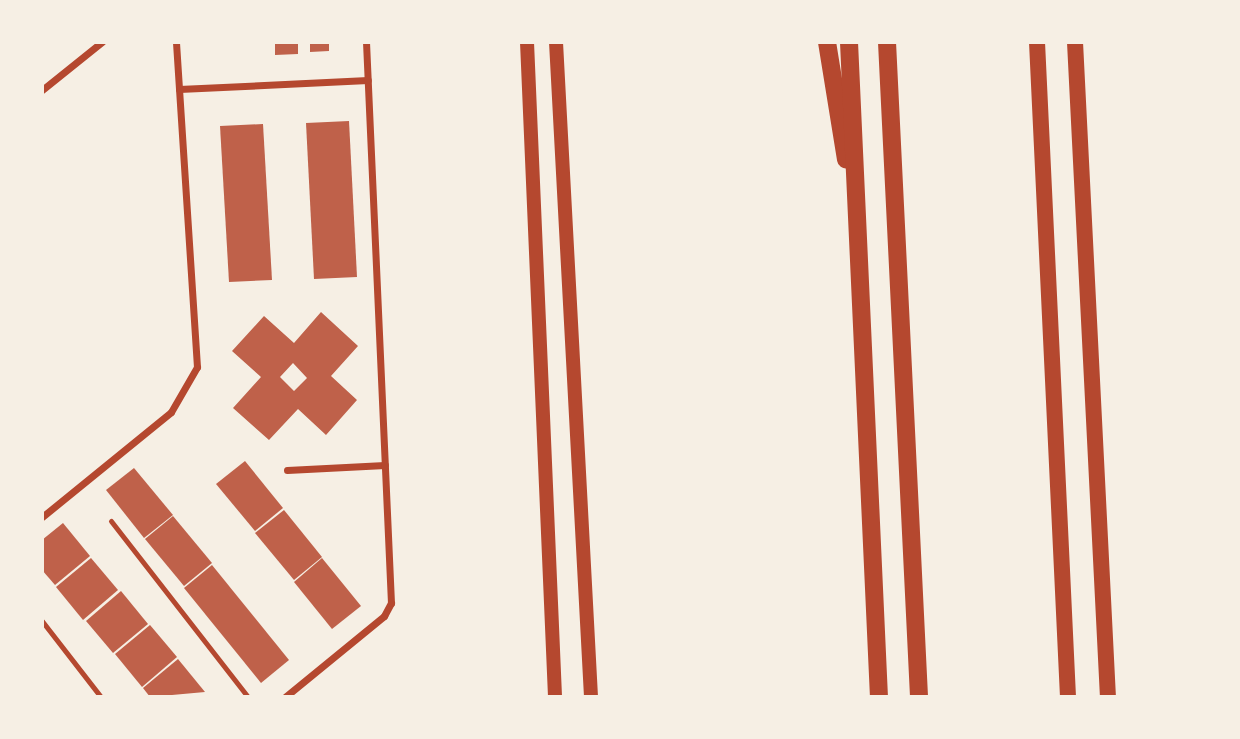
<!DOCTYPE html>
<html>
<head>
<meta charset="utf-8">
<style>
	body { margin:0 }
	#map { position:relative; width:1240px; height:739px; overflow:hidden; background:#f6efe4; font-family:Inter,sans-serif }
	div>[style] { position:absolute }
	.building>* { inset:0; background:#bf614a }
	.service>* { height:5px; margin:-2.5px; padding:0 2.5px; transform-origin:2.5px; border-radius:2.5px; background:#b5482f }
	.minor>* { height:7px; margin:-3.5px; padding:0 3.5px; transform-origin:3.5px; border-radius:3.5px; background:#b5482f }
	.secondary>* { height:14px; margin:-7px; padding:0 7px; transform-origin:7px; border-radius:7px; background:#b5482f }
	.trunk>* { height:16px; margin:-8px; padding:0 8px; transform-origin:8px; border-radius:8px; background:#b5482f }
	.motorway>* { height:18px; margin:-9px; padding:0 9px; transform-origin:9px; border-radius:9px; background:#b5482f }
	span { translate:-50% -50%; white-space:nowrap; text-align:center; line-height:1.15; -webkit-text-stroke:7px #f6efe4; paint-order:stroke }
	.frame { position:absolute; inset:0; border:44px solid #f6efe4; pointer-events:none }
</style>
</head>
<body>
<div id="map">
	<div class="building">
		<div style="clip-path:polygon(275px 42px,298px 42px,298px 54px,275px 55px)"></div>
		<div style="clip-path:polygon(310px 42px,329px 42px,329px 51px,310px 52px)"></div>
		<div style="clip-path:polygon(349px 121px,357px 277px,314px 279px,306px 123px)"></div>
		<div style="clip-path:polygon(263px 124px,272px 280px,229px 282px,220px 126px)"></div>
		<div style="clip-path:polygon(evenodd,321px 312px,358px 346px,331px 376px,357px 400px,326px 435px,298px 409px,269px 440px,233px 408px,261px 377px,232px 351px,264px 316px,294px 343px,321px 312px,293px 363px,307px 378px,294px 391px,280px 377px,293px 363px)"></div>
		<div style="clip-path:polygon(245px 461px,283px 508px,255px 531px,216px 484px)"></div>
		<div style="clip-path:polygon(134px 468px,173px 515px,144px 538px,106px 490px)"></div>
		<div style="clip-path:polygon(284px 510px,322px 557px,294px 580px,255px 533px)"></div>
		<div style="clip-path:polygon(173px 516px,212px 563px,184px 586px,145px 539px)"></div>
		<div style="clip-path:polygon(63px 523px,90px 556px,55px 585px,42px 570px,42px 540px)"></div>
		<div style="clip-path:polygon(91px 558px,118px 590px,83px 620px,56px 587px)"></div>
		<div style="clip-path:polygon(322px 558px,361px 606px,332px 629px,294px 582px)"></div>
		<div style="clip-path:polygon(212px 565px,289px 660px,261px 683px,184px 588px)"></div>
		<div style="clip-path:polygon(121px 591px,148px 624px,113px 653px,86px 621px)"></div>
		<div style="clip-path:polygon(150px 625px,177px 657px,142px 687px,115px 654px)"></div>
		<div style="clip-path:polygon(178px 659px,205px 692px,150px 697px,143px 688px)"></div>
	</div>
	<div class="service">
		<div style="left:111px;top:521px;width:223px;rotate:52.1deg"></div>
		<div style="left:42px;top:621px;width:96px;rotate:52.2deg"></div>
	</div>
	<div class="minor">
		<div style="left:179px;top:89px;width:189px;rotate:-2.7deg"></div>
		<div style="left:42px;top:90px;width:77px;rotate:-38.7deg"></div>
		<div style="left:287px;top:470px;width:98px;rotate:-2.9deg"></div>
		<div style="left:42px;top:517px;width:166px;rotate:-39.1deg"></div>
		<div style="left:171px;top:412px;width:52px;rotate:-60deg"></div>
		<div style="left:197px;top:367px;width:326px;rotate:-93.7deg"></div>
		<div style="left:285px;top:697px;width:128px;rotate:-39.3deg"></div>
		<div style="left:384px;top:616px;width:15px;rotate:-62deg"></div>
		<div style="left:391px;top:603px;width:562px;rotate:-92.55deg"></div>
	</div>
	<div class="secondary">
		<div style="left:527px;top:42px;width:656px;rotate:87.55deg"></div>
		<div style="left:556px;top:42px;width:656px;rotate:86.94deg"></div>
	</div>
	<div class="trunk">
		<div style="left:1037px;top:42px;width:656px;rotate:87.29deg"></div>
		<div style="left:1075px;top:42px;width:656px;rotate:87.12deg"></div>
	</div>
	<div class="motorway">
		<div style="left:827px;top:42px;width:119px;rotate:80.8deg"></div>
		<div style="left:849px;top:42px;width:656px;rotate:87.38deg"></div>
		<div style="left:887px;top:42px;width:656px;rotate:87.2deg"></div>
	</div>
	<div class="frame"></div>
</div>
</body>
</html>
